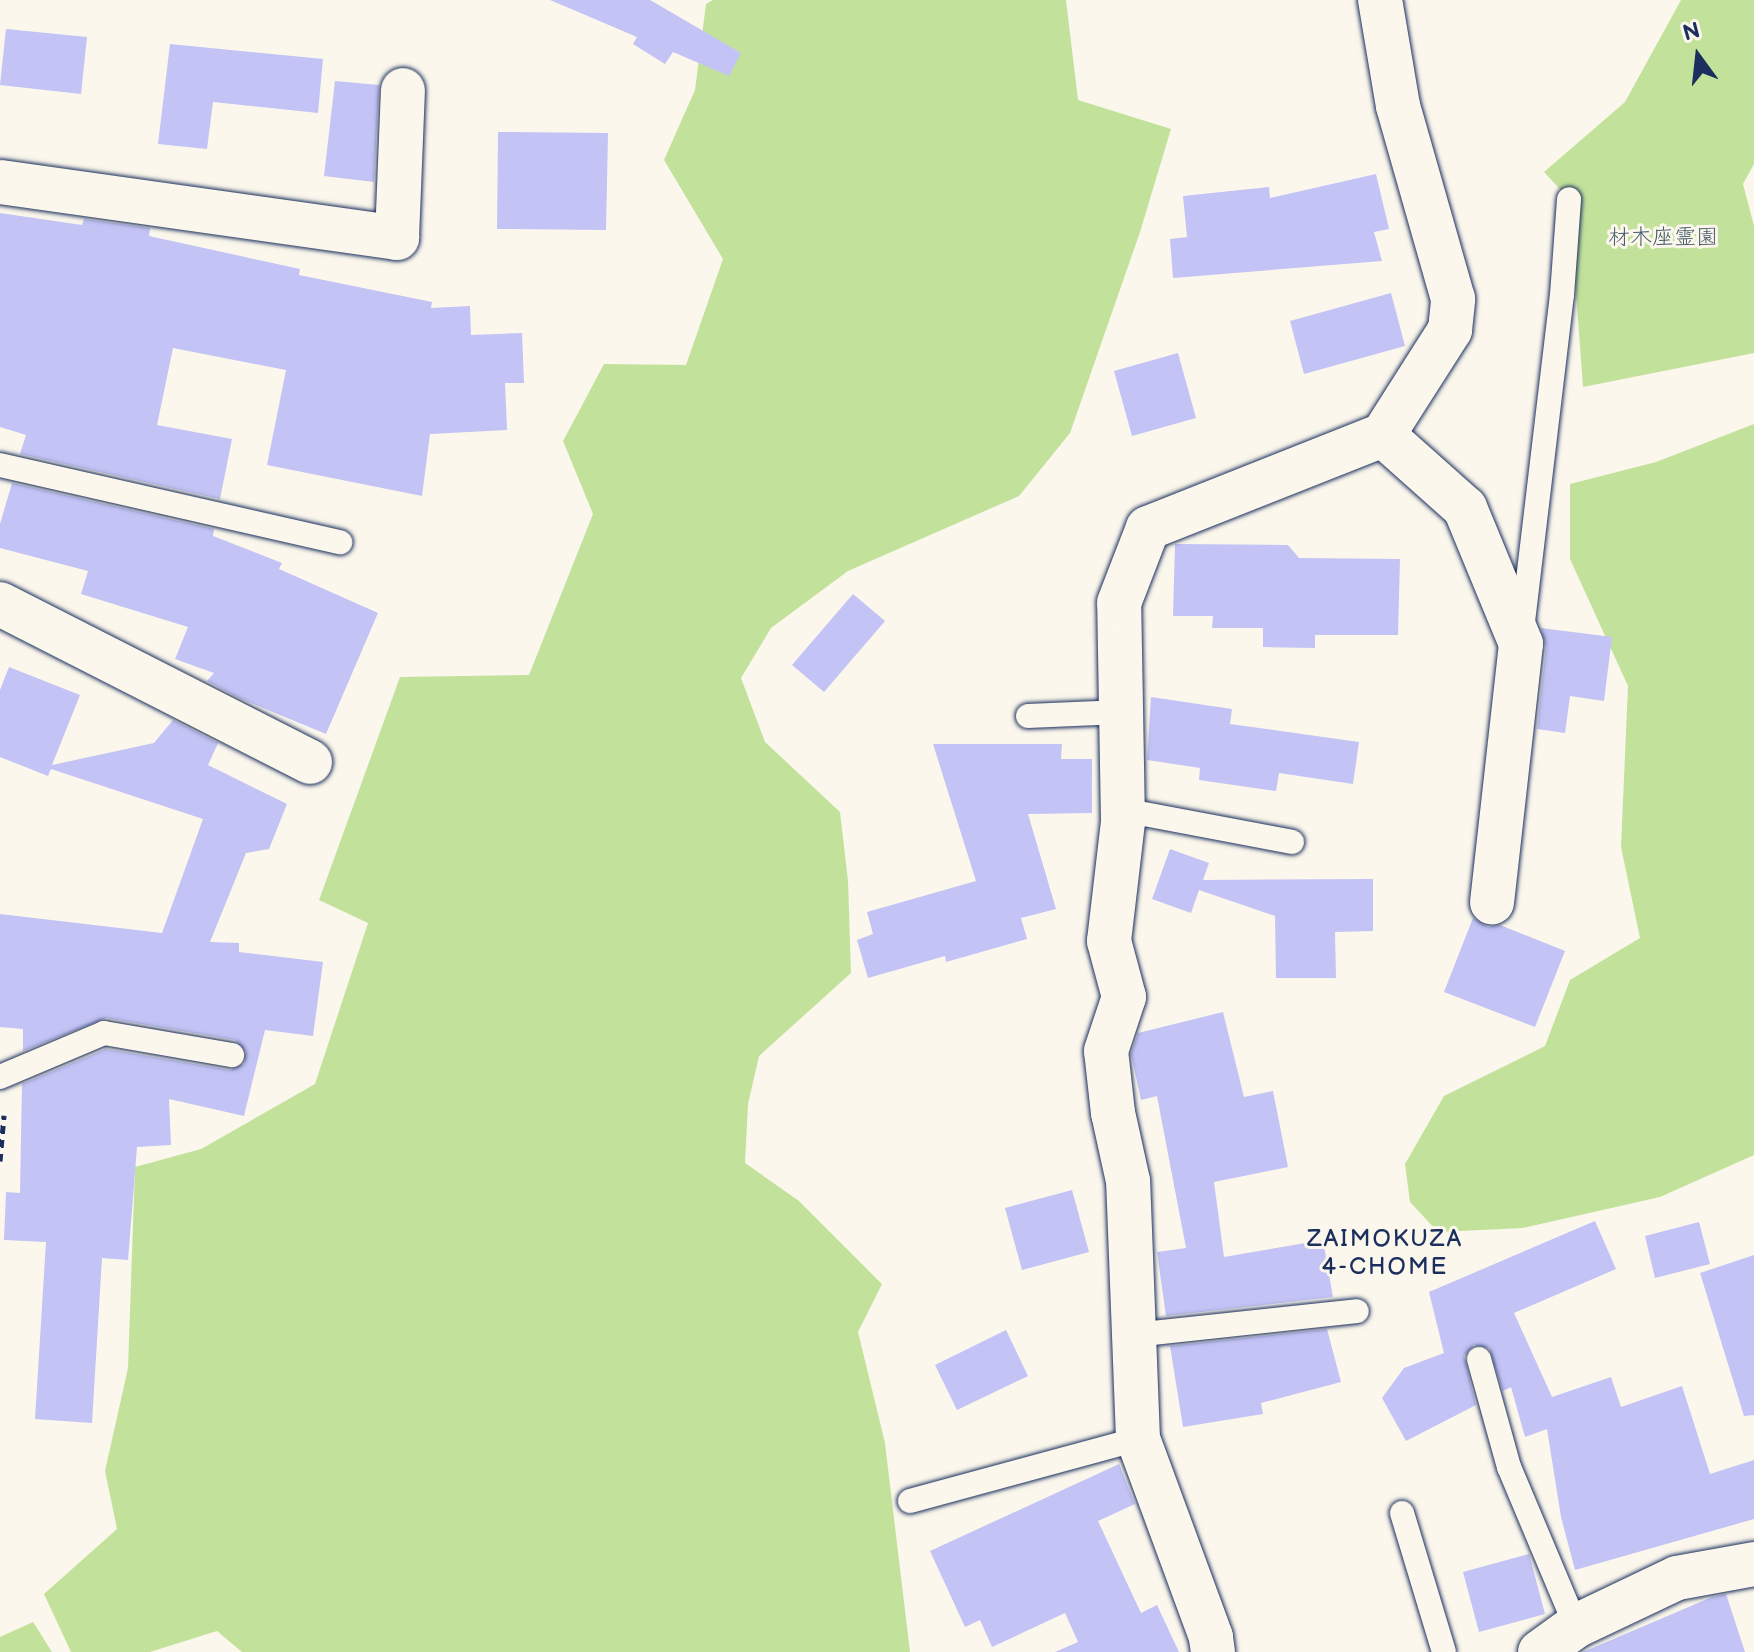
<!DOCTYPE html>
<html>
<head>
<meta charset="utf-8">
<style>
	body { margin:0 }
	#map { position:relative; width:1754px; height:1652px; overflow:hidden; background:#fbf7ec; font-family:"Balsamiq Sans","Klee One",sans-serif }
	div>[style] { position:absolute }
	.green>* { inset:0; background:#c2e29b }
	.building>* { inset:0; background:#c3c3f5 }
	.path>* { height:5px; margin-top:-2.5px; transform-origin:0; background:repeating-linear-gradient(90deg,#1b2f5e 0 8px,transparent 0 14px) }
	.roads { filter:drop-shadow(0 0 2px #1b2f5e) drop-shadow(0 0 2px #1b2f5e) }
	.lane>* { height:24px; margin:-12px; padding:0 12px; transform-origin:12px; border-radius:12px; background:#fbf7ec }
	.street>* { height:44px; margin:-22px; padding:0 22px; transform-origin:22px; border-radius:22px; background:#fbf7ec }
	span { translate:-50% -50%; white-space:nowrap; text-align:center; line-height:1.15; -webkit-text-stroke:6px #fbf7ec; paint-order:stroke }
	.park-label { font-size:22px; color:#455c6d }
	.neighbourhood-label { font-size:24px; color:#1b2f5e; letter-spacing:2px }
	.north { position:absolute; left:1658px; top:16px; width:80px; height:80px; -webkit-text-stroke:6px #fbf7ec; paint-order:stroke; rotate:345deg; font-size:22px; font-weight:700; line-height:32px; text-align:center; color:#1b2f5e }
	.north::after { content:''; display:block; margin:auto; width:28px; height:36px; background:#1b2f5e; clip-path:polygon(50% 0,100% 100%,50% 72%,0 100%) }
</style>
</head>
<body>
<div id="map">
	<div class="green">
		<div style="clip-path:polygon(713px 0,1066px 0,1078px 100px,1171px 129px,1140px 232px,1070px 433px,1019px 496px,848px 571px,771px 628px,741px 678px,765px 742px,840px 812px,848px 881px,851px 973px,759px 1056px,748px 1104px,745px 1163px,799px 1201px,882px 1284px,858px 1332px,885px 1443px,910px 1652px,242px 1652px,217px 1631px,150px 1652px,71px 1652px,44px 1594px,117px 1529px,105px 1471px,128px 1368px,135px 1167px,201px 1149px,315px 1084px,368px 923px,319px 900px,400px 677px,529px 675px,593px 514px,563px 441px,604px 364px,686px 365px,723px 259px,664px 160px,695px 90px,706px 4px)"></div>
		<div style="clip-path:polygon(1681px 0,1754px 0,1754px 164px,1743px 184px,1754px 226px,1754px 353px,1583px 387px,1569px 199px,1544px 172px,1625px 102px)"></div>
		<div style="clip-path:polygon(1754px 424px,1754px 1155px,1660px 1197px,1523px 1228px,1438px 1232px,1410px 1202px,1405px 1164px,1444px 1096px,1545px 1046px,1570px 980px,1640px 938px,1621px 847px,1628px 686px,1570px 559px,1570px 484px,1656px 462px)"></div>
		<div style="clip-path:polygon(33px 1622px,52px 1652px,0 1652px,0 1637px)"></div>
	</div>
	<div class="building">
		<div style="clip-path:polygon(550px 0,650px 0,741px 53px,729px 76px,673px 52px,665px 64px,633px 44px,637px 37px)"></div>
		<div style="clip-path:polygon(6px 29px,87px 37px,81px 94px,0 85px)"></div>
		<div style="clip-path:polygon(170px 44px,323px 59px,318px 113px,213px 102px,207px 149px,158px 144px)"></div>
		<div style="clip-path:polygon(335px 81px,379px 85px,374px 182px,324px 176px)"></div>
		<div style="clip-path:polygon(498px 132px,608px 133px,606px 230px,497px 229px)"></div>
		<div style="clip-path:polygon(1376px 174px,1389px 229px,1374px 232px,1382px 261px,1173px 278px,1170px 239px,1187px 237px,1183px 196px,1269px 187px,1270px 198px)"></div>
		<div style="clip-path:polygon(0 213px,82px 225px,84px 219px,150px 228px,149px 236px,300px 269px,299px 275px,432px 302px,431px 308px,470px 306px,471px 335px,522px 333px,524px 383px,505px 383px,507px 430px,430px 434px,422px 496px,267px 465px,286px 370px,173px 348px,157px 425px,232px 439px,220px 499px,20px 454px,26px 435px,0 427px)"></div>
		<div style="clip-path:polygon(1391px 293px,1405px 346px,1304px 374px,1290px 321px)"></div>
		<div style="clip-path:polygon(1178px 353px,1196px 418px,1132px 436px,1114px 371px)"></div>
		<div style="clip-path:polygon(12px 483px,214px 529px,213px 536px,282px 563px,279px 569px,378px 613px,326px 734px,239px 698px,207px 681px,214px 673px,175px 659px,188px 627px,81px 594px,88px 571px,0 548px,0 524px)"></div>
		<div style="clip-path:polygon(1175px 544px,1288px 545px,1299px 558px,1400px 559px,1398px 635px,1315px 635px,1315px 648px,1263px 647px,1263px 628px,1212px 628px,1213px 616px,1173px 616px)"></div>
		<div style="clip-path:polygon(853px 594px,885px 621px,824px 692px,792px 665px)"></div>
		<div style="clip-path:polygon(1541px 628px,1612px 637px,1604px 701px,1570px 696px,1565px 733px,1537px 729px,1546px 647px)"></div>
		<div style="clip-path:polygon(9px 667px,80px 695px,52px 765px,154px 743px,173px 720px,218px 743px,208px 765px,287px 804px,269px 849px,246px 853px,210px 942px,239px 943px,239px 952px,323px 962px,313px 1036px,265px 1030px,244px 1116px,169px 1099px,171px 1145px,137px 1147px,128px 1260px,102px 1258px,92px 1423px,35px 1419px,46px 1242px,4px 1240px,6px 1192px,20px 1193px,22px 1084px,106px 1049px,230px 1070px,244px 1064px,246px 1051px,235px 1040px,106px 1018px,23px 1051px,23px 1029px,0 1027px,0 914px,162px 933px,203px 819px,51px 769px,48px 776px,0 757px,0 690px)"></div>
		<div style="clip-path:polygon(1151px 697px,1232px 709px,1230px 724px,1359px 742px,1353px 784px,1279px 773px,1276px 791px,1199px 780px,1200px 768px,1147px 760px)"></div>
		<div style="clip-path:polygon(933px 744px,1062px 744px,1061px 759px,1092px 759px,1092px 813px,1028px 814px,1056px 909px,1021px 918px,1027px 939px,946px 962px,945px 956px,868px 978px,857px 940px,873px 934px,867px 912px,976px 881px)"></div>
		<div style="clip-path:polygon(1170px 849px,1209px 863px,1203px 880px,1373px 879px,1373px 931px,1335px 932px,1336px 978px,1276px 978px,1275px 916px,1199px 890px,1191px 913px,1152px 899px)"></div>
		<div style="clip-path:polygon(1473px 918px,1488px 927px,1500px 925px,1565px 951px,1535px 1027px,1444px 992px)"></div>
		<div style="clip-path:polygon(1223px 1012px,1244px 1097px,1273px 1091px,1288px 1167px,1214px 1182px,1224px 1257px,1323px 1240px,1333px 1297px,1166px 1316px,1157px 1252px,1186px 1248px,1157px 1096px,1141px 1100px,1131px 1054px,1138px 1033px)"></div>
		<div style="clip-path:polygon(1072px 1190px,1089px 1252px,1022px 1270px,1005px 1208px)"></div>
		<div style="clip-path:polygon(1595px 1221px,1616px 1269px,1514px 1313px,1552px 1397px,1611px 1377px,1621px 1407px,1682px 1386px,1710px 1474px,1754px 1460px,1754px 1519px,1575px 1570px,1561px 1517px,1547px 1429px,1525px 1437px,1511px 1387px,1503px 1391px,1489px 1348px,1474px 1345px,1464px 1356px,1476px 1405px,1406px 1441px,1382px 1398px,1404px 1368px,1444px 1353px,1429px 1292px)"></div>
		<div style="clip-path:polygon(1699px 1222px,1710px 1264px,1655px 1278px,1645px 1236px)"></div>
		<div style="clip-path:polygon(1754px 1255px,1754px 1415px,1744px 1416px,1700px 1273px)"></div>
		<div style="clip-path:polygon(1327px 1329px,1341px 1382px,1261px 1403px,1263px 1414px,1183px 1427px,1170px 1346px)"></div>
		<div style="clip-path:polygon(1006px 1330px,1028px 1376px,957px 1410px,935px 1365px)"></div>
		<div style="clip-path:polygon(1119px 1464px,1135px 1504px,1098px 1521px,1141px 1613px,1157px 1605px,1179px 1652px,1055px 1652px,1078px 1642px,1065px 1613px,992px 1647px,980px 1620px,965px 1627px,930px 1551px)"></div>
		<div style="clip-path:polygon(1529px 1554px,1545px 1614px,1479px 1632px,1463px 1572px)"></div>
		<div style="clip-path:polygon(1726px 1594px,1745px 1652px,1583px 1652px,1712px 1597px)"></div>
	</div>
	<div class="path">
		<div style="left:0;top:1161px;width:46px;rotate:-85deg"></div>
	</div>
	<div class="roads">
		<div class="lane">
			<div style="left:0;top:465px;width:349px;rotate:12.8deg"></div>
			<div style="left:1522px;top:630px;width:337px;rotate:-83.2deg"></div>
			<div style="left:1562px;top:295px;width:96px;rotate:-85.8deg"></div>
			<div style="left:1028px;top:716px;width:93px;rotate:-2.5deg"></div>
			<div style="left:1123px;top:810px;width:172px;rotate:10.7deg"></div>
			<div style="left:0;top:1077px;width:113px;rotate:-22.9deg"></div>
			<div style="left:104px;top:1033px;width:130px;rotate:9.8deg"></div>
			<div style="left:1134px;top:1335px;width:224px;rotate:-6.1deg"></div>
			<div style="left:1479px;top:1359px;width:112px;rotate:74.5deg"></div>
			<div style="left:1509px;top:1467px;width:173px;rotate:67.2deg"></div>
			<div style="left:910px;top:1501px;width:236px;rotate:-15.2deg"></div>
			<div style="left:1402px;top:1513px;width:145px;rotate:73.2deg"></div>
		</div>
		<div class="street">
			<div style="left:0;top:182px;width:401px;rotate:8deg"></div>
			<div style="left:397px;top:238px;width:148px;rotate:-87.7deg"></div>
			<div style="left:1383px;top:435px;width:110px;rotate:41.7deg"></div>
			<div style="left:1465px;top:508px;width:147px;rotate:67.6deg"></div>
			<div style="left:1521px;top:644px;width:260px;rotate:96.4deg"></div>
			<div style="left:0;top:604px;width:348px;rotate:27deg"></div>
			<div style="left:1213px;top:1652px;width:15px;rotate:-98deg"></div>
			<div style="left:1211px;top:1637px;width:211px;rotate:-110.2deg"></div>
			<div style="left:1138px;top:1439px;width:258px;rotate:-92.2deg"></div>
			<div style="left:1128px;top:1181px;width:70px;rotate:-102.4deg"></div>
			<div style="left:1113px;top:1113px;width:62px;rotate:-96.4deg"></div>
			<div style="left:1106px;top:1051px;width:57px;rotate:-71.6deg"></div>
			<div style="left:1124px;top:997px;width:58px;rotate:-105deg"></div>
			<div style="left:1109px;top:941px;width:120px;rotate:-83.3deg"></div>
			<div style="left:1123px;top:822px;width:219px;rotate:-91deg"></div>
			<div style="left:1119px;top:603px;width:80px;rotate:-68.9deg"></div>
			<div style="left:1148px;top:528px;width:253px;rotate:-21.6deg"></div>
			<div style="left:1383px;top:435px;width:125px;rotate:-57.5deg"></div>
			<div style="left:1450px;top:330px;width:31px;rotate:-84deg"></div>
			<div style="left:1453px;top:299px;width:201px;rotate:-105.9deg"></div>
			<div style="left:1398px;top:106px;width:108px;rotate:-99.6deg"></div>
			<div style="left:1540px;top:1652px;width:44px;rotate:-35.8deg"></div>
			<div style="left:1576px;top:1626px;width:112px;rotate:-25.4deg"></div>
			<div style="left:1677px;top:1578px;width:78px;rotate:-10.3deg"></div>
		</div>
	</div>
	<div class="park-label">
		<span style="left:1663px;top:238px">材木座霊園</span>
	</div>
	<div class="neighbourhood-label">
		<span style="left:1385px;top:1253px">ZAIMOKUZA<br>4-CHOME</span>
	</div>
	<div class="north">N</div>
</div>
</body>
</html>
